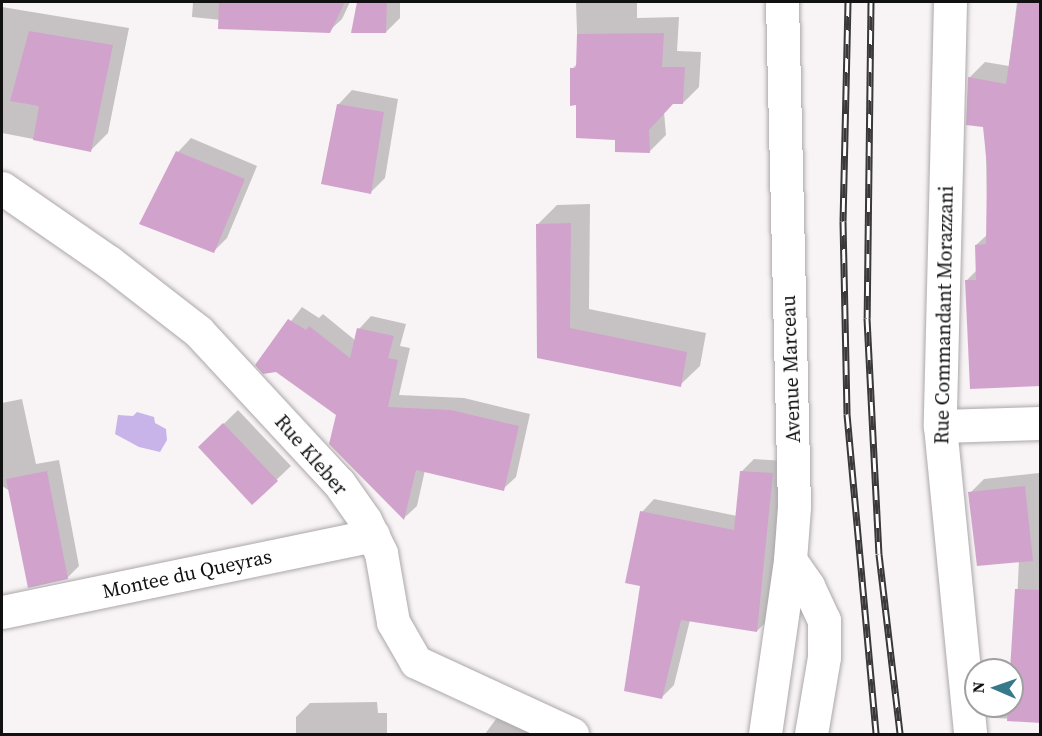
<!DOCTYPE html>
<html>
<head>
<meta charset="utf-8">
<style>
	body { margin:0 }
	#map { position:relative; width:1042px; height:736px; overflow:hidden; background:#f8f3f5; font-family:"Source Serif 4",serif }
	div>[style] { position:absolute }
	.water>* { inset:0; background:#c8b4e9 }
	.shadow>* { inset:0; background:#0003 }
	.building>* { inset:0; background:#d1a3cc }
	.roads { filter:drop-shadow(0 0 2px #aca8a9) drop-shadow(0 0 2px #aca8a9) }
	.street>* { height:33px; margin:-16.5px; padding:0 16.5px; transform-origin:16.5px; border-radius:16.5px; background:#fff }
	.secondary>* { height:33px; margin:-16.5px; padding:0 16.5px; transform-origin:16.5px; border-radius:16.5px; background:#fff }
	.rail>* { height:7px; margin-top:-3.5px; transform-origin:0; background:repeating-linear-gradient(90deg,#fff 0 14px,#3a3838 0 28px); box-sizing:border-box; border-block:2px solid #3a3838 }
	span { translate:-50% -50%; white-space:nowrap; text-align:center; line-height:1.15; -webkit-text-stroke:6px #fff; paint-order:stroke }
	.street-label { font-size:20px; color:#121111 }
	.frame { position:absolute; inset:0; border:3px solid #121111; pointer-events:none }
	.north { position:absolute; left:964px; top:658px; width:60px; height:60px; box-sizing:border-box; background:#fff; border:2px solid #a0a0a0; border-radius:50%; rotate:272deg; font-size:16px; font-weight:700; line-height:24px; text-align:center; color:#121111 }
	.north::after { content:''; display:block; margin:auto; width:21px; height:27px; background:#36798a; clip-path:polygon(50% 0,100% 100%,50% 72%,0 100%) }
</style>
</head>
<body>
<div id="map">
	<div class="water">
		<div style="clip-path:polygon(137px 412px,154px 417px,155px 423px,166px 429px,167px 440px,160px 452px,139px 447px,115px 434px,118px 415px,133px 416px)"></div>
	</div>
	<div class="shadow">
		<div style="clip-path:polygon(193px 2px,350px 2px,342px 19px,329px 31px,192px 17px)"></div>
		<div style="clip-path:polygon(358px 2px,400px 2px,400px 18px,386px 32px,353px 32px)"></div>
		<div style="clip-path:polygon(576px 2px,637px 2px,637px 18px,679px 17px,677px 51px,701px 52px,699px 87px,683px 103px,673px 103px,664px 112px,666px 135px,650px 151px,616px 138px,572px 69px,578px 63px)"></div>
		<div style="clip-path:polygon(1017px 2px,1040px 2px,1040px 385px,966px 281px,977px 270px,976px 245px,988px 234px,985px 125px,969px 78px,985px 62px,1009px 66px)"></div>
		<div style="clip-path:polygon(2px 7px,129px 28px,108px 133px,91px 150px,2px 133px)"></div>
		<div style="clip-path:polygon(352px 90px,398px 99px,385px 178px,371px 192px,338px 105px)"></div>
		<div style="clip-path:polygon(191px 138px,257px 166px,227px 238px,214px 251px,141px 223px,178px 152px)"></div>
		<div style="clip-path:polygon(590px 204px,589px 309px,706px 333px,700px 366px,680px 385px,539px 356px,537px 225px,557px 205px)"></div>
		<div style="clip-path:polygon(302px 307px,319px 318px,323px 314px,356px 341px,359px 329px,371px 316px,406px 324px,400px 346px,410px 348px,399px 395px,464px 398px,530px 414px,516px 477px,503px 489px,425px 470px,417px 506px,404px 518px,338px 414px,276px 370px,257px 365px)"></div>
		<div style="clip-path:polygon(22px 399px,36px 464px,59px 460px,79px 566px,67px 578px,10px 491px,2px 486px,2px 403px)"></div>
		<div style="clip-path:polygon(238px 410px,291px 466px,252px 503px,200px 447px)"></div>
		<div style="clip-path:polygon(754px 459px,785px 461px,770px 618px,757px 631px,690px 620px,674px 685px,661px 698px,642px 585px,642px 512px,654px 499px,737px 516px,741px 472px)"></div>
		<div style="clip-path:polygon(1040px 469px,1040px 720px,994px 718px,995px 706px,1012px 706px,1019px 560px,970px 493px,984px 479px,1039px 473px)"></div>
		<div style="clip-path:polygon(377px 702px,378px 713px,387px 713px,387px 734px,296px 734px,296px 717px,310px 703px)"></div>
		<div style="clip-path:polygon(499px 715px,552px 734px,485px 734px)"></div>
	</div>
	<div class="building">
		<div style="clip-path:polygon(219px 2px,345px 2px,330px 33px,218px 29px)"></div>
		<div style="clip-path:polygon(357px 2px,387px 2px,386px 33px,351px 33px)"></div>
		<div style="clip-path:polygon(1018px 2px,1041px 2px,1041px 386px,970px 389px,965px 280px,976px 280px,975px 245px,986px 244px,987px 165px,983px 127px,966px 125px,968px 77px,1006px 84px)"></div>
		<div style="clip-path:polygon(29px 31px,113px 45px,91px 152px,33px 140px,39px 106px,10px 101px)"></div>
		<div style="clip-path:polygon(664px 33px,662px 67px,685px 67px,683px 104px,673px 104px,649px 130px,650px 153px,615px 152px,615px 140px,576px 138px,576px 105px,570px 106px,570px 68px,576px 68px,577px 34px)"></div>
		<div style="clip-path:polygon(337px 104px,384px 112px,371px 194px,321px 184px)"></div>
		<div style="clip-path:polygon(176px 151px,245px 179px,214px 253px,139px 224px)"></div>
		<div style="clip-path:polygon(571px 223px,570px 328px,687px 352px,681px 387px,537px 358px,536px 224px)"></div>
		<div style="clip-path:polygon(288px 319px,306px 330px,309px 326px,350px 358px,357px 328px,394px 336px,388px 358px,398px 360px,388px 407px,451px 410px,519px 426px,504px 491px,416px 470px,404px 520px,329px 444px,336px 415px,276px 372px,263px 374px,255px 365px)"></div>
		<div style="clip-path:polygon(223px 423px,278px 481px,252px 505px,198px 447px)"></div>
		<div style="clip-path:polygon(47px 471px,68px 579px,28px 588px,6px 479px)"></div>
		<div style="clip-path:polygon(740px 471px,773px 473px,757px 632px,681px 620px,662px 699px,624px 691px,640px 586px,625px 583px,640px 511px,734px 530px)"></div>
		<div style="clip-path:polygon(1025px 486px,1033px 561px,977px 566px,968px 492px)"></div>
		<div style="clip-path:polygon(1015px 589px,1041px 590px,1041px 723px,1007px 721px,1008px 706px,1012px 706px,1010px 670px)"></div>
	</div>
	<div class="roads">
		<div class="street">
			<div style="left:950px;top:2px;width:424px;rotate:91.4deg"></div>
			<div style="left:940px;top:426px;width:309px;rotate:84.4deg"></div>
			<div style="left:2px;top:188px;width:130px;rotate:34.7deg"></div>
			<div style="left:109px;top:262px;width:113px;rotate:37.8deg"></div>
			<div style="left:198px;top:331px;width:207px;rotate:47.2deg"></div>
			<div style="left:339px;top:483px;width:45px;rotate:54.9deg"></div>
			<div style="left:365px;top:520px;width:37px;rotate:64deg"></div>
			<div style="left:381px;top:553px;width:70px;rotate:80.1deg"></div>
			<div style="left:393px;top:622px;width:46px;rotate:60.1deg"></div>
			<div style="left:416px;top:662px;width:172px;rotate:24.8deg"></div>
			<div style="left:940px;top:426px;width:100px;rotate:-1.7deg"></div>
			<div style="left:790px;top:560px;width:32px;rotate:55deg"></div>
			<div style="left:808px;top:586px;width:38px;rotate:65deg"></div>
			<div style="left:824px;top:620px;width:37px;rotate:90deg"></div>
			<div style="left:824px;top:657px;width:78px;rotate:99.6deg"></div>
			<div style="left:2px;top:612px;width:379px;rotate:-11.7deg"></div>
		</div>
		<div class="secondary">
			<div style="left:765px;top:734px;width:176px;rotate:-81.8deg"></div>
			<div style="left:790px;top:560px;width:53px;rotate:-85.7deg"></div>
			<div style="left:794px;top:507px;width:505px;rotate:-91.36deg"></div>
		</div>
	</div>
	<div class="rail">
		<div style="left:848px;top:2px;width:219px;rotate:91.3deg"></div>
		<div style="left:843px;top:221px;width:193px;rotate:88.8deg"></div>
		<div style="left:847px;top:414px;width:321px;rotate:84.8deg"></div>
		<div style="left:871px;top:2px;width:316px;rotate:90.7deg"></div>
		<div style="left:867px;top:318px;width:236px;rotate:87.1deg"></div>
		<div style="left:879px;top:554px;width:181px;rotate:83.3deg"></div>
	</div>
	<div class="street-label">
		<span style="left:944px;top:315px;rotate:-89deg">Rue Commandant Morazzani</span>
		<span style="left:791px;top:369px;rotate:-92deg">Avenue Marceau</span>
		<span style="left:311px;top:455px;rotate:49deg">Rue Kleber</span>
		<span style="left:187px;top:574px;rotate:-12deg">Montee du Queyras</span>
	</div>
	<div class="frame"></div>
	<div class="north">N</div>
</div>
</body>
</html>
